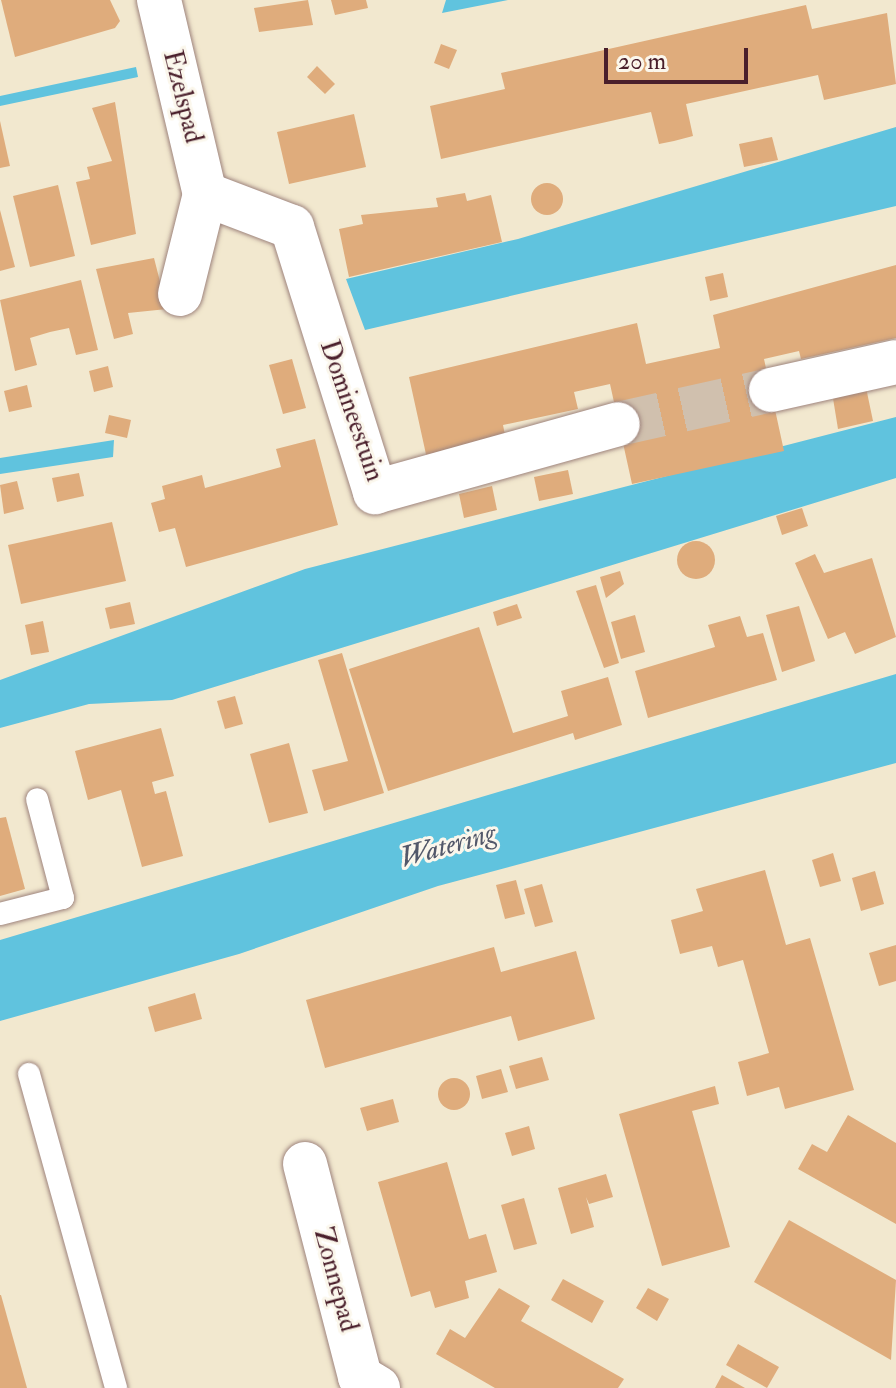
<!DOCTYPE html>
<html>
<head>
<meta charset="utf-8">
<style>
	body { margin:0 }
	#map { position:relative; width:896px; height:1388px; overflow:hidden; background:#f2e8cf; font-family:"IM FELL Double Pica",serif }
	div>[style] { position:absolute }
	.water>* { inset:0; background:#60c3de }
	.building>* { inset:0; background:#dfac7c }
	.round { border-radius:50% }
	.minor-tunnel>* { height:44px; margin-top:-22px; transform-origin:0; background:repeating-linear-gradient(90deg,#d0c0ae 0 44px,transparent 0 66px) }
	.roads { filter:drop-shadow(0 0 2px #9e847d) drop-shadow(0 0 2px #9e847d) }
	.service>* { height:22px; margin:-11px; padding:0 11px; transform-origin:11px; border-radius:11px; background:#fff }
	.minor>* { height:44px; margin:-22px; padding:0 22px; transform-origin:22px; border-radius:22px; background:#fff }
	span { translate:-50% -50%; white-space:nowrap; text-align:center; line-height:1.15; -webkit-text-stroke:6px #fbf7ec; paint-order:stroke }
	.street-label { font-size:26px; color:#4a1f2b }
	.water-label { font-size:28px; color:#52586a; font-style:italic }
	.scale { position:absolute; left:604px; top:48px; width:144px; height:36px; box-sizing:border-box; border:4px solid #4a1f2b; border-top:0; padding-left:10px; font-size:24px; line-height:28px; white-space:nowrap; color:#4a1f2b; -webkit-text-stroke:6px #fbf7ec; paint-order:stroke }
</style>
</head>
<body>
<div id="map">
	<div class="water">
		<div style="clip-path:polygon(446px 0,508px 0,442px 13px)"></div>
		<div style="clip-path:polygon(136px 67px,138px 77px,0 106px,0 96px)"></div>
		<div style="clip-path:polygon(896px 127px,896px 206px,365px 330px,346px 279px,518px 239px)"></div>
		<div style="clip-path:polygon(896px 417px,896px 478px,172px 700px,89px 704px,0 728px,0 680px,305px 569px)"></div>
		<div style="clip-path:polygon(114px 440px,113px 457px,0 474px,0 458px)"></div>
		<div style="clip-path:polygon(896px 674px,896px 763px,438px 886px,239px 954px,0 1021px,0 940px)"></div>
	</div>
	<div class="building">
		<div style="clip-path:polygon(1px 0,110px 0,120px 21px,115px 28px,15px 57px)"></div>
		<div style="clip-path:polygon(308px 0,313px 25px,259px 32px,254px 8px)"></div>
		<div style="clip-path:polygon(331px 0,366px 0,368px 8px,335px 15px)"></div>
		<div style="clip-path:polygon(806px 5px,812px 29px,887px 13px,896px 84px,824px 100px,818px 75px,686px 104px,693px 136px,674px 141px,659px 144px,651px 112px,441px 159px,430px 106px,505px 89px,501px 73px)"></div>
		<div style="clip-path:polygon(441px 44px,457px 50px,449px 69px,434px 63px)"></div>
		<div style="clip-path:polygon(317px 66px,335px 84px,325px 94px,307px 77px)"></div>
		<div style="clip-path:polygon(115px 102px,136px 234px,91px 245px,76px 182px,90px 179px,87px 167px,112px 161px,92px 108px)"></div>
		<div style="clip-path:polygon(354px 114px,366px 167px,289px 184px,277px 132px)"></div>
		<div style="clip-path:polygon(0 121px,10px 166px,0 168px)"></div>
		<div style="clip-path:polygon(772px 137px,778px 160px,744px 167px,739px 144px)"></div>
		<div class="round" style="left:531px;top:183px;width:32px;height:32px"></div>
		<div style="clip-path:polygon(58px 185px,75px 256px,30px 267px,13px 196px)"></div>
		<div style="clip-path:polygon(465px 193px,467px 201px,491px 195px,502px 242px,349px 277px,339px 229px,363px 224px,361px 215px,438px 207px,436px 198px)"></div>
		<div style="clip-path:polygon(0 210px,15px 267px,0 271px)"></div>
		<div style="clip-path:polygon(154px 258px,167px 309px,128px 313px,133px 334px,114px 339px,96px 269px)"></div>
		<div style="clip-path:polygon(896px 265px,896px 338px,801px 359px,799px 351px,764px 359px,784px 451px,632px 484px,610px 384px,574px 392px,578px 409px,503px 425px,508px 450px,429px 468px,409px 377px,637px 323px,646px 364px,720px 348px,713px 315px)"></div>
		<div style="clip-path:polygon(723px 273px,728px 297px,710px 301px,705px 277px)"></div>
		<div style="clip-path:polygon(81px 280px,98px 350px,76px 355px,69px 328px,50px 332px,30px 338px,37px 365px,15px 371px,0 300px)"></div>
		<div style="clip-path:polygon(292px 359px,306px 408px,283px 414px,269px 365px)"></div>
		<div style="clip-path:polygon(108px 366px,113px 387px,94px 392px,89px 371px)"></div>
		<div style="clip-path:polygon(864px 378px,873px 421px,838px 429px,831px 386px)"></div>
		<div style="clip-path:polygon(27px 385px,32px 407px,9px 412px,4px 391px)"></div>
		<div style="clip-path:polygon(109px 415px,131px 420px,127px 438px,105px 433px)"></div>
		<div style="clip-path:polygon(315px 439px,338px 525px,186px 567px,175px 528px,159px 532px,151px 503px,165px 499px,162px 486px,202px 475px,205px 488px,281px 467px,276px 449px)"></div>
		<div style="clip-path:polygon(568px 470px,573px 494px,539px 501px,534px 477px)"></div>
		<div style="clip-path:polygon(79px 473px,84px 496px,57px 502px,52px 478px)"></div>
		<div style="clip-path:polygon(17px 481px,24px 509px,4px 514px,0 485px)"></div>
		<div style="clip-path:polygon(492px 486px,497px 510px,464px 518px,459px 494px)"></div>
		<div style="clip-path:polygon(802px 508px,808px 526px,782px 535px,776px 516px)"></div>
		<div style="clip-path:polygon(112px 522px,126px 581px,21px 604px,8px 545px)"></div>
		<div class="round" style="left:677px;top:541px;width:38px;height:38px"></div>
		<div style="clip-path:polygon(815px 554px,824px 573px,872px 558px,896px 637px,855px 654px,845px 632px,828px 639px,795px 563px)"></div>
		<div style="clip-path:polygon(620px 571px,624px 584px,606px 598px,600px 577px)"></div>
		<div style="clip-path:polygon(596px 585px,619px 663px,604px 668px,576px 591px)"></div>
		<div style="clip-path:polygon(130px 602px,135px 624px,110px 629px,105px 608px)"></div>
		<div style="clip-path:polygon(517px 604px,522px 618px,497px 626px,493px 612px)"></div>
		<div style="clip-path:polygon(799px 606px,815px 661px,782px 672px,766px 615px)"></div>
		<div style="clip-path:polygon(635px 615px,645px 652px,621px 659px,611px 622px)"></div>
		<div style="clip-path:polygon(740px 616px,747px 637px,763px 633px,777px 680px,648px 718px,635px 671px,715px 647px,708px 625px)"></div>
		<div style="clip-path:polygon(43px 621px,49px 652px,31px 655px,25px 625px)"></div>
		<div style="clip-path:polygon(479px 627px,513px 733px,568px 716px,561px 691px,608px 677px,622px 725px,575px 740px,573px 733px,388px 791px,349px 669px)"></div>
		<div style="clip-path:polygon(342px 653px,384px 793px,324px 811px,312px 770px,348px 761px,318px 660px)"></div>
		<div style="clip-path:polygon(235px 696px,243px 724px,225px 729px,217px 701px)"></div>
		<div style="clip-path:polygon(161px 728px,174px 776px,152px 782px,155px 794px,166px 791px,183px 856px,142px 867px,121px 790px,88px 800px,75px 751px)"></div>
		<div style="clip-path:polygon(289px 743px,308px 813px,269px 823px,250px 754px)"></div>
		<div style="clip-path:polygon(6px 817px,25px 889px,0 896px,0 818px)"></div>
		<div style="clip-path:polygon(833px 853px,841px 881px,820px 887px,812px 860px)"></div>
		<div style="clip-path:polygon(765px 870px,786px 945px,810px 938px,854px 1090px,785px 1109px,779px 1087px,747px 1096px,738px 1062px,769px 1053px,743px 960px,718px 967px,712px 946px,680px 954px,671px 920px,703px 911px,696px 889px)"></div>
		<div style="clip-path:polygon(875px 871px,884px 904px,861px 911px,852px 878px)"></div>
		<div style="clip-path:polygon(516px 880px,525px 914px,505px 919px,496px 885px)"></div>
		<div style="clip-path:polygon(542px 884px,553px 922px,535px 927px,524px 889px)"></div>
		<div style="clip-path:polygon(896px 945px,896px 981px,879px 986px,869px 953px)"></div>
		<div style="clip-path:polygon(494px 947px,501px 972px,576px 951px,595px 1019px,518px 1041px,511px 1016px,325px 1068px,306px 1000px)"></div>
		<div style="clip-path:polygon(195px 993px,202px 1019px,155px 1032px,148px 1007px)"></div>
		<div style="clip-path:polygon(542px 1057px,549px 1080px,516px 1089px,509px 1066px)"></div>
		<div style="clip-path:polygon(501px 1069px,508px 1092px,482px 1099px,476px 1076px)"></div>
		<div class="round" style="left:438px;top:1078px;width:32px;height:32px"></div>
		<div style="clip-path:polygon(715px 1086px,719px 1104px,692px 1111px,730px 1247px,662px 1266px,619px 1114px)"></div>
		<div style="clip-path:polygon(393px 1099px,399px 1122px,367px 1131px,360px 1108px)"></div>
		<div style="clip-path:polygon(848px 1115px,896px 1143px,896px 1224px,798px 1169px,812px 1144px,827px 1152px)"></div>
		<div style="clip-path:polygon(529px 1126px,535px 1149px,512px 1156px,505px 1133px)"></div>
		<div style="clip-path:polygon(447px 1162px,469px 1239px,486px 1234px,497px 1272px,465px 1281px,469px 1298px,435px 1308px,430px 1291px,411px 1297px,378px 1182px)"></div>
		<div style="clip-path:polygon(606px 1174px,613px 1197px,589px 1204px,586px 1197px,594px 1227px,571px 1234px,558px 1188px)"></div>
		<div style="clip-path:polygon(524px 1198px,537px 1244px,514px 1250px,501px 1205px)"></div>
		<div style="clip-path:polygon(789px 1220px,896px 1280px,891px 1360px,754px 1282px)"></div>
		<div style="clip-path:polygon(563px 1279px,604px 1301px,592px 1323px,551px 1300px)"></div>
		<div style="clip-path:polygon(499px 1288px,530px 1306px,521px 1321px,624px 1379px,618px 1388px,495px 1388px,436px 1354px,450px 1329px,465px 1338px)"></div>
		<div style="clip-path:polygon(648px 1288px,669px 1299px,657px 1321px,636px 1308px)"></div>
		<div style="clip-path:polygon(0 1295px,1px 1295px,27px 1388px,0 1388px)"></div>
		<div style="clip-path:polygon(738px 1344px,779px 1367px,767px 1388px,726px 1365px)"></div>
		<div style="clip-path:polygon(722px 1375px,745px 1388px,715px 1388px)"></div>
	</div>
	<div class="minor-tunnel">
		<div style="left:618px;top:424px;width:157px;rotate:-12.5deg"></div>
	</div>
	<div class="roads">
		<div class="service">
			<div style="left:0;top:914px;width:65px;rotate:-14.3deg"></div>
			<div style="left:63px;top:898px;width:102px;rotate:-104.7deg"></div>
			<div style="left:29px;top:1074px;width:326px;rotate:74.5deg"></div>
		</div>
		<div class="minor">
			<div style="left:159px;top:0;width:199px;rotate:76.7deg"></div>
			<div style="left:205px;top:194px;width:103px;rotate:104deg"></div>
			<div style="left:205px;top:194px;width:93px;rotate:20.8deg"></div>
			<div style="left:292px;top:227px;width:278px;rotate:72.6deg"></div>
			<div style="left:375px;top:492px;width:252px;rotate:-15.6deg"></div>
			<div style="left:771px;top:390px;width:128px;rotate:-12.6deg"></div>
			<div style="left:305px;top:1164px;width:220px;rotate:75.5deg"></div>
			<div style="left:360px;top:1377px;width:21px;rotate:31deg"></div>
		</div>
	</div>
	<div class="street-label">
		<span style="left:182px;top:97px;rotate:76deg">Ezelspad</span>
		<span style="left:351px;top:411px;rotate:71deg">Domineestuin</span>
		<span style="left:335px;top:1280px;rotate:75deg">Zonnepad</span>
	</div>
	<div class="water-label">
		<span style="left:448px;top:846px;rotate:-16deg">Watering</span>
	</div>
	<div class="scale">20 m</div>
</div>
</body>
</html>
